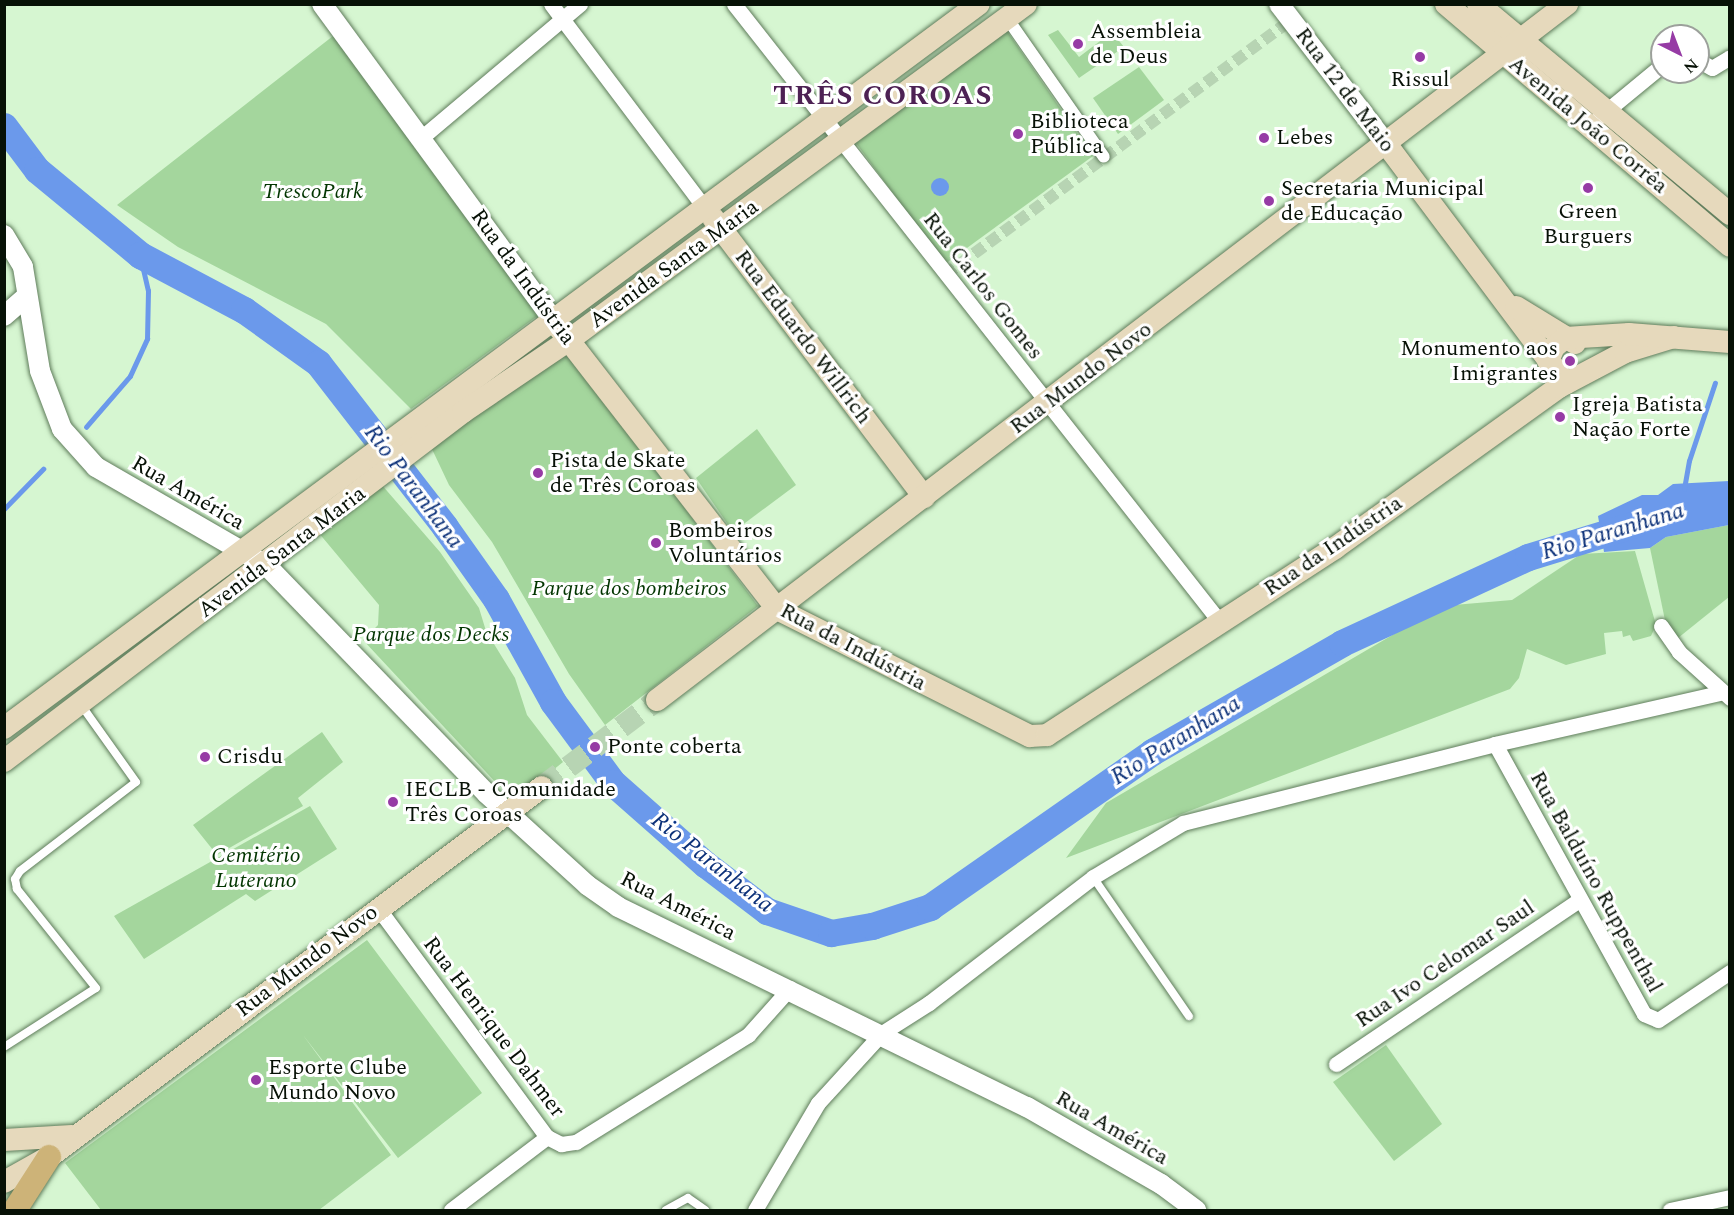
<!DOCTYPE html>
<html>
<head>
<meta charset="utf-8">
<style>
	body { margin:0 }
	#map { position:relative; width:1734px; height:1215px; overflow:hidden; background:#d6f6d1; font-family:Spectral,serif }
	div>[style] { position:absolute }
	.green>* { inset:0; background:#a4d69d }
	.water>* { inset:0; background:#6b99eb }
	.round { border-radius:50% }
	.stream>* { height:4.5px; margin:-2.25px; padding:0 2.25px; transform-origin:2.25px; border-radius:2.25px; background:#6b99eb }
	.river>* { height:27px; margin:-13.5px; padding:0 13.5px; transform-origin:13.5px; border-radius:13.5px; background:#6b99eb }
	.pedestrian-tunnel>* { height:12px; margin-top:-6px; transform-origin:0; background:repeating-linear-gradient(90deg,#b7d4b3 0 12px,transparent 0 18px) }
	.secondary-tunnel>* { height:22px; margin-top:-11px; transform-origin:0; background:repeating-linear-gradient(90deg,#b7d4b3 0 22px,transparent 0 33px) }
	.roads { filter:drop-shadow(0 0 2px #5f7c5b) drop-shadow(0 0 2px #5f7c5b) }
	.service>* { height:8px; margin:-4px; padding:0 4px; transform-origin:4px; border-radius:4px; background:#fff }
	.pedestrian>* { height:12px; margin:-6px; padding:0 6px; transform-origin:6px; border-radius:6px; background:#fff }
	.minor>* { height:15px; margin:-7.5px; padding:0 7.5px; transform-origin:7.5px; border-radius:7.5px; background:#fff }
	.tertiary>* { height:20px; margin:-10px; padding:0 10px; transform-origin:10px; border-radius:10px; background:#fff }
	.secondary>* { height:22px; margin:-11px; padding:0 11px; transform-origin:11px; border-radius:11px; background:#e6d9bc }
	.primary>* { height:24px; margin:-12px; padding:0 12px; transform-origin:12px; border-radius:12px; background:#cdb378 }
	.dots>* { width:16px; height:16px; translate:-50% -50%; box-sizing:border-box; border:3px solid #fff; border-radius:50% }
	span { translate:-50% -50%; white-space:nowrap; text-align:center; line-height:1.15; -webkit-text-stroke:6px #fff; paint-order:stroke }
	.poi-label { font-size:22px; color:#071106 }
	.left { translate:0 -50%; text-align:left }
	.right { translate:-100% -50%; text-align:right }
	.street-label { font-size:22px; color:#071106 }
	.park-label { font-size:22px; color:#023500; font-style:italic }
	.water-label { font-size:24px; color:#0c3179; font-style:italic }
	.district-label { font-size:28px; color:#4d2154; font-weight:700; letter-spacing:1.5px }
	.frame { position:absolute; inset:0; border:6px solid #071106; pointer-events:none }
	.north { position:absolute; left:1650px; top:24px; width:60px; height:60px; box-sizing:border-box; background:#fff; border:2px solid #9ca09b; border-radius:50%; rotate:138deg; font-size:16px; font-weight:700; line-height:24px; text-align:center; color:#071106 }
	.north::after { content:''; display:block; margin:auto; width:21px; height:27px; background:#963ba5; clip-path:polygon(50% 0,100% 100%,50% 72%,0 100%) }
</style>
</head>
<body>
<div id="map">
	<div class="green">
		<div style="clip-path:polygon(1058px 30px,1079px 57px,1112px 32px,1124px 47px,1079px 78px,1048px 35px)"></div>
		<div style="clip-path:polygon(1007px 31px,1093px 156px,945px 264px,856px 143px)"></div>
		<div style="clip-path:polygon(333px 36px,540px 314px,411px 409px,326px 324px,178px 247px,117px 205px)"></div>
		<div style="clip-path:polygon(1139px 67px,1164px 100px,1118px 134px,1093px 98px)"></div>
		<div style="clip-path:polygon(568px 352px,758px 606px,605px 725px,569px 674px,492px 542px,449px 485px,431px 447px)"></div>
		<div style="clip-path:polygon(757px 429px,796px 485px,733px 532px,696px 478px)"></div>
		<div style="clip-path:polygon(381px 484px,440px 552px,479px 608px,486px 631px,515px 678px,527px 715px,563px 762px,526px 792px,512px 794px,499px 786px,363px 640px,378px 625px,379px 605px,318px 532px)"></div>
		<div style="clip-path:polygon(1729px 525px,1729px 597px,1678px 638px,1666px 625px,1650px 548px,1666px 537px)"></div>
		<div style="clip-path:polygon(1635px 551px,1656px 625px,1651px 636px,1633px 641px,1630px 635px,1623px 637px,1622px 631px,1604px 633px,1606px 654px,1566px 665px,1527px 649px,1519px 678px,1510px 689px,1066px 858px,1106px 803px,1442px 606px,1512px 600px,1581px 554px)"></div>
		<div style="clip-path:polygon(322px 732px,343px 762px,298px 798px,303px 806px,217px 855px,193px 825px)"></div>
		<div style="clip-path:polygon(310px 806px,337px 849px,255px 901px,246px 894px,144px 959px,114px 916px)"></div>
		<div style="clip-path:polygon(367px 940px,482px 1093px,398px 1158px,303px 1035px,391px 1155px,319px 1210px,101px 1210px,65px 1163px)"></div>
		<div style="clip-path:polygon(1386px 1045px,1442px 1124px,1394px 1161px,1333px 1082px)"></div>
	</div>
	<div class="water">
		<div class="round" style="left:931px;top:178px;width:18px;height:18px"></div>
		<div style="clip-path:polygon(1729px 481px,1729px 525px,1666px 537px,1650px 548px,1604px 552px,1598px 516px,1642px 495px,1658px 495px,1673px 484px)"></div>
	</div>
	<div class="stream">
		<div style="left:86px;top:427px;width:67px;rotate:-49.2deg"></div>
		<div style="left:130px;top:376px;width:41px;rotate:-65.3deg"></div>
		<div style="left:147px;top:339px;width:48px;rotate:-88.8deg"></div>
		<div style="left:148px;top:291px;width:37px;rotate:-103deg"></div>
		<div style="left:1684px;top:489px;width:28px;rotate:-80deg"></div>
		<div style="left:1689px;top:461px;width:82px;rotate:-71.6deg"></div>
		<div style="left:4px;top:509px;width:56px;rotate:-45.7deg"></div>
	</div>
	<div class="river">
		<div style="left:4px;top:126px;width:55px;rotate:53.1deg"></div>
		<div style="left:37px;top:170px;width:134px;rotate:39.5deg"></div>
		<div style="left:140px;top:255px;width:118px;rotate:27.9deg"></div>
		<div style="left:244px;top:310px;width:91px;rotate:35.6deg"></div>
		<div style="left:318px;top:363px;width:207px;rotate:52.2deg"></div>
		<div style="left:445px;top:527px;width:88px;rotate:54.7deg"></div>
		<div style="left:496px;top:599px;width:118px;rotate:61deg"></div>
		<div style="left:553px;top:702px;width:101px;rotate:53.5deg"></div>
		<div style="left:613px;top:783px;width:123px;rotate:41.4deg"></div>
		<div style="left:705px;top:864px;width:78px;rotate:37.2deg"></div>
		<div style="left:767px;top:911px;width:68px;rotate:19deg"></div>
		<div style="left:831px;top:933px;width:42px;rotate:-9.7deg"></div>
		<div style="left:872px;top:926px;width:61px;rotate:-18.1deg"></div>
		<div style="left:930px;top:907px;width:271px;rotate:-34.9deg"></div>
		<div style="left:1152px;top:752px;width:219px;rotate:-29.8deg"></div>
		<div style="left:1342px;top:643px;width:205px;rotate:-24.8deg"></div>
		<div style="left:1528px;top:557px;width:112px;rotate:-17.1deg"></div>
	</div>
	<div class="pedestrian-tunnel">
		<div style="left:945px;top:275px;width:430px;rotate:-36.4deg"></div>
	</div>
	<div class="secondary-tunnel">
		<div style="left:542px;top:787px;width:144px;rotate:-37.1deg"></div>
	</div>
	<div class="roads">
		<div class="service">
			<div style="left:1093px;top:877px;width:169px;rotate:55.4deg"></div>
			<div style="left:4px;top:1047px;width:109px;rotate:-32.7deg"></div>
			<div style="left:96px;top:988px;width:127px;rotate:-128.6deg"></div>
			<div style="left:17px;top:889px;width:10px;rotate:-101deg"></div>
			<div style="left:15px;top:879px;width:9px;rotate:-58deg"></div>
			<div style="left:20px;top:871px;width:146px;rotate:-37.5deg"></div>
			<div style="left:136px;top:782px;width:95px;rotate:-125.5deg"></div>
			<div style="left:666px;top:1210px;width:25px;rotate:-29deg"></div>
			<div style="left:688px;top:1198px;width:21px;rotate:35deg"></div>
		</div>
		<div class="pedestrian">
			<div style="left:1007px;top:18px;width:169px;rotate:55.1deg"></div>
		</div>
		<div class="minor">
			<div style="left:551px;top:4px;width:256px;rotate:53deg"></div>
			<div style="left:734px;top:4px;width:786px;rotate:51.82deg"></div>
			<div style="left:1698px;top:60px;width:16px;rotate:30deg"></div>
			<div style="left:1712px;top:68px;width:21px;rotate:-31deg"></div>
			<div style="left:1599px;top:117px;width:82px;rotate:-39.5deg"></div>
			<div style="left:421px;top:138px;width:208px;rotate:-40.1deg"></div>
			<div style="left:1661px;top:626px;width:32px;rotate:55deg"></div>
			<div style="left:1679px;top:652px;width:69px;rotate:42deg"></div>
			<div style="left:1495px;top:744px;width:308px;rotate:61.1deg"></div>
			<div style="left:1644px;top:1014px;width:15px;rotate:23deg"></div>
			<div style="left:1658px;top:1020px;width:87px;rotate:-33.7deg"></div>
			<div style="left:378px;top:908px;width:285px;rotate:53.6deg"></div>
			<div style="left:547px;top:1137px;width:16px;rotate:27deg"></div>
			<div style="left:561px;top:1144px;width:15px;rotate:-8deg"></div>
			<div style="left:576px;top:1142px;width:203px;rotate:-31.9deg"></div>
			<div style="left:748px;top:1035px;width:63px;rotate:-48.2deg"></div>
			<div style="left:1336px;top:1064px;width:292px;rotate:-34deg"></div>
			<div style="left:451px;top:1210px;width:121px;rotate:-37.2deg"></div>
			<div style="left:755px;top:1210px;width:124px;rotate:-59.5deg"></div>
			<div style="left:818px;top:1103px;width:95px;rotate:-47.6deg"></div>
			<div style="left:882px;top:1033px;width:56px;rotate:-32.6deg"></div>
			<div style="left:929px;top:1003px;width:207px;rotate:-37.5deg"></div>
			<div style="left:1093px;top:877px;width:105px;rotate:-31deg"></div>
			<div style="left:1183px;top:823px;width:322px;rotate:-14.2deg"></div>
			<div style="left:1495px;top:744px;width:231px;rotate:-12.8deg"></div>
			<div style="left:1670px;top:1210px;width:61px;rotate:-12.2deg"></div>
		</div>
		<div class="tertiary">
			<div style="left:322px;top:4px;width:391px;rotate:53.8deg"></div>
			<div style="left:1279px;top:4px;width:178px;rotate:52.5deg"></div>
			<div style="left:4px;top:235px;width:37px;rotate:59deg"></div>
			<div style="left:23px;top:267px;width:105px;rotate:80.7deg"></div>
			<div style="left:40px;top:371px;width:62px;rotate:69.2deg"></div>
			<div style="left:62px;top:429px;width:51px;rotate:48.2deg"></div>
			<div style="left:96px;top:467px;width:196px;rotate:30deg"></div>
			<div style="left:266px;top:565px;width:317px;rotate:46deg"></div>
			<div style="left:486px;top:793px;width:137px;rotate:42.3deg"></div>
			<div style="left:587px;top:885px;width:38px;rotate:35deg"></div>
			<div style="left:618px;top:907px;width:455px;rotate:26.1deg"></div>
			<div style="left:1027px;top:1107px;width:155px;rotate:29.9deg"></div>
			<div style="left:1161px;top:1184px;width:44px;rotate:36.6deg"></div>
			<div style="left:4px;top:316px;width:30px;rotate:-41deg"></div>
		</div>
		<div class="secondary">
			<div style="left:1446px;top:4px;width:373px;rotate:40.4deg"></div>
			<div style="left:1478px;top:4px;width:328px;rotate:39.8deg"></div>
			<div style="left:1387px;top:145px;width:298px;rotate:53.1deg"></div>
			<div style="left:713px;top:218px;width:350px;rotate:52.9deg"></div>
			<div style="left:1516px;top:307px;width:69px;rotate:31.4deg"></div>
			<div style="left:553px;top:320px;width:366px;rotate:52.2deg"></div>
			<div style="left:777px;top:609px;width:283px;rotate:26.7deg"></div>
			<div style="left:1030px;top:736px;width:17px;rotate:-3deg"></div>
			<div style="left:1047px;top:735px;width:343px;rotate:-33deg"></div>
			<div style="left:1335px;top:548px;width:276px;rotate:-35.7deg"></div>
			<div style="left:1559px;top:387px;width:75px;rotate:-27.9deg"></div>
			<div style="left:1625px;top:352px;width:51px;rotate:-17deg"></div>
			<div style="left:1548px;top:361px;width:15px;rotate:-67deg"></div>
			<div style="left:1554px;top:347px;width:14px;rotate:-39deg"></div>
			<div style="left:1565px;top:338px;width:64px;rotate:-3.6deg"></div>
			<div style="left:1629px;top:334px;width:101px;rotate:4.5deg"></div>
			<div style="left:657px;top:700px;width:1146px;rotate:-37.41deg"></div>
			<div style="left:4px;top:728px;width:1214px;rotate:-36.6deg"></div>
			<div style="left:4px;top:761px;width:577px;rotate:-37.25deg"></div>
			<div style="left:463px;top:412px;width:128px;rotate:-34.2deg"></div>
			<div style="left:569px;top:340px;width:567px;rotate:-36.32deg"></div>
			<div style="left:4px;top:1140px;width:68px;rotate:-3.4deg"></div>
			<div style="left:4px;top:1182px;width:51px;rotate:-29.1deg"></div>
			<div style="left:49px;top:1157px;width:616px;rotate:-36.89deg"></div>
		</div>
		<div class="primary">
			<div style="left:15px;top:1210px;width:63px;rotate:-57.3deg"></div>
		</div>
	</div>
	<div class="dots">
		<div style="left:1078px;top:44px;background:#963ba5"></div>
		<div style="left:1420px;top:57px;background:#963ba5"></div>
		<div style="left:1018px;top:134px;background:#963ba5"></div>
		<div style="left:1264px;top:138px;background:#963ba5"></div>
		<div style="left:1588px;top:188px;background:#963ba5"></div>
		<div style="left:1269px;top:201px;background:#963ba5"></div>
		<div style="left:1570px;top:361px;background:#963ba5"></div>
		<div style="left:1560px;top:417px;background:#963ba5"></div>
		<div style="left:538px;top:473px;background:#963ba5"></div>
		<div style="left:656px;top:543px;background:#963ba5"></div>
		<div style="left:595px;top:747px;background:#963ba5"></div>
		<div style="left:205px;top:757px;background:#963ba5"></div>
		<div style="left:393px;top:802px;background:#963ba5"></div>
		<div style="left:256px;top:1080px;background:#963ba5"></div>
	</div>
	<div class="poi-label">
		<span class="left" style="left:1090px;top:44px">Assembleia<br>de Deus</span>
		<span style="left:1420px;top:80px">Rissul</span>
		<span class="left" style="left:1030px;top:134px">Biblioteca<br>Pública</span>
		<span class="left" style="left:1276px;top:138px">Lebes</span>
		<span class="left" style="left:1281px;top:201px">Secretaria Municipal<br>de Educação</span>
		<span style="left:1588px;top:224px">Green<br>Burguers</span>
		<span class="right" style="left:1558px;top:361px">Monumento aos<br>Imigrantes</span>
		<span class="left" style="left:1572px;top:417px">Igreja Batista<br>Nação Forte</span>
		<span class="left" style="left:550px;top:473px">Pista de Skate<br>de Três Coroas</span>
		<span class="left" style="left:668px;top:543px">Bombeiros<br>Voluntários</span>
		<span class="left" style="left:607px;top:747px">Ponte coberta</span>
		<span class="left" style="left:217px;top:757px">Crisdu</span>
		<span class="left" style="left:405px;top:802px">IECLB - Comunidade<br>Três Coroas</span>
		<span class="left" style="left:268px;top:1080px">Esporte Clube<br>Mundo Novo</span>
	</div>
	<div class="street-label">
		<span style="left:1345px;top:90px;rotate:53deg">Rua 12 de Maio</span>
		<span style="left:1588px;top:125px;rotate:40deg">Avenida João Corrêa</span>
		<span style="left:674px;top:264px;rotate:-36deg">Avenida Santa Maria</span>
		<span style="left:523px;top:277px;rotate:54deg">Rua da Indústria</span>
		<span style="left:983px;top:286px;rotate:52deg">Rua Carlos Gomes</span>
		<span style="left:803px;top:337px;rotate:53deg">Rua Eduardo Willrich</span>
		<span style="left:1081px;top:378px;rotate:-37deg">Rua Mundo Novo</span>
		<span style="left:188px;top:493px;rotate:30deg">Rua América</span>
		<span style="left:1333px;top:546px;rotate:-34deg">Rua da Indústria</span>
		<span style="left:282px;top:552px;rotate:-37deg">Avenida Santa Maria</span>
		<span style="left:853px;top:647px;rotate:28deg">Rua da Indústria</span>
		<span style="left:1596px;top:882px;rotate:61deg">Rua Balduíno Ruppenthal</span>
		<span style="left:678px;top:906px;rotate:27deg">Rua América</span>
		<span style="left:307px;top:961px;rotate:-37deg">Rua Mundo Novo</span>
		<span style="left:1445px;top:964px;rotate:-34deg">Rua Ivo Celomar Saul</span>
		<span style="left:494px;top:1027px;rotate:53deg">Rua Henrique Dahmer</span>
		<span style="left:1112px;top:1128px;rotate:30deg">Rua América</span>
	</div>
	<div class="park-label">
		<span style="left:313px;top:192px">TrescoPark</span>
		<span style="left:629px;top:589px">Parque dos bombeiros</span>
		<span style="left:431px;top:635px">Parque dos Decks</span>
		<span style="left:256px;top:868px">Cemitério<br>Luterano</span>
	</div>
	<div class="water-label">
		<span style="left:413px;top:487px;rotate:53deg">Rio Paranhana</span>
		<span style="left:1613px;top:532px;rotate:-17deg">Rio Paranhana</span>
		<span style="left:1176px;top:741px;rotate:-32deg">Rio Paranhana</span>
		<span style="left:712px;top:863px;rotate:38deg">Rio Paranhana</span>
	</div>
	<div class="district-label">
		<span style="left:883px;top:96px">TRÊS COROAS</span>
	</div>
	<div class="frame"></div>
	<div class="north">N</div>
</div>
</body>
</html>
